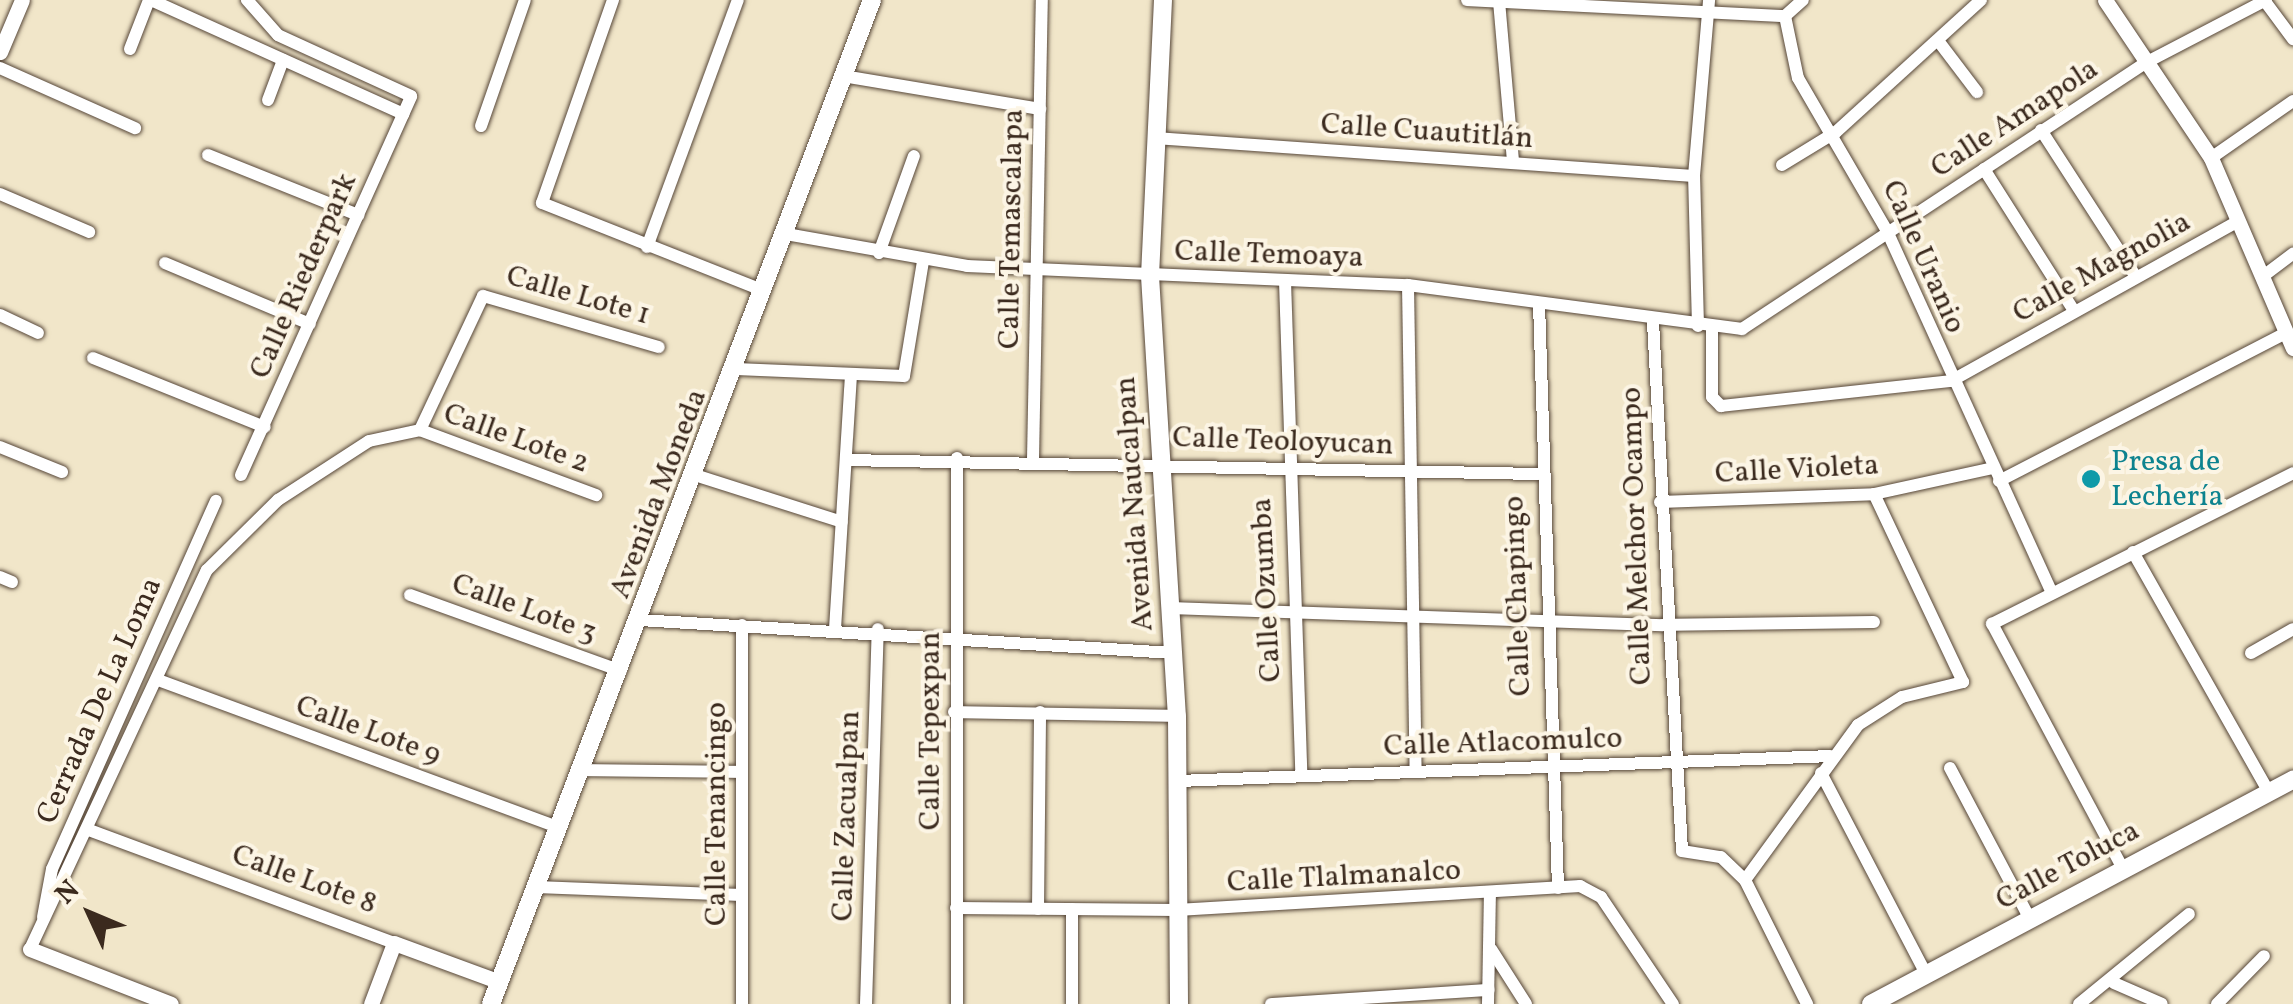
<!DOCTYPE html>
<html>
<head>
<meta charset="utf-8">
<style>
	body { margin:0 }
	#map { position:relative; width:2293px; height:1004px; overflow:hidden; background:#f1e6c9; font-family:Vollkorn,serif }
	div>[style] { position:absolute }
	.roads { filter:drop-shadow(0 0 2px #564638) drop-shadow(0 0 2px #564638) }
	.minor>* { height:12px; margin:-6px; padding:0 6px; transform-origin:6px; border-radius:6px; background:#fff }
	.tertiary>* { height:15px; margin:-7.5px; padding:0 7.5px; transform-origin:7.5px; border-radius:7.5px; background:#fff }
	.secondary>* { height:18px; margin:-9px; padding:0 9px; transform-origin:9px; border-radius:9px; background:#fff }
	.dots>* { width:28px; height:28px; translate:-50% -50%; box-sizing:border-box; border:5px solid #fcf5e5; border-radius:50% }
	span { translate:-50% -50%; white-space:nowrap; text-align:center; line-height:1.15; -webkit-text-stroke:8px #fcf5e5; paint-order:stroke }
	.street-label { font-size:30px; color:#3b2a1e }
	.culture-label { font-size:30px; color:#0d838f }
	.left { translate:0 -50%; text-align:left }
	.north { position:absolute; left:40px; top:864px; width:100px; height:100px; -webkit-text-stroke:8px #fcf5e5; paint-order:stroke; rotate:314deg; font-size:28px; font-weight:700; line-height:40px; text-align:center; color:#3b2a1e }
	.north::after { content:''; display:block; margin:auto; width:35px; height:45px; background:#3b2a1e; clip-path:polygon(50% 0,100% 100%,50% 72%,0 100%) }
</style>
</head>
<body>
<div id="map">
	<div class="roads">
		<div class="minor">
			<div style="left:151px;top:0;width:277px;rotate:24.3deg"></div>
			<div style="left:613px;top:0;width:215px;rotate:109.3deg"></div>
			<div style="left:542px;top:203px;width:239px;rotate:21.6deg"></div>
			<div style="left:1467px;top:0;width:318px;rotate:2.9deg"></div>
			<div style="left:2264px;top:0;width:49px;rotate:53.4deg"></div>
			<div style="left:1499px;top:1px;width:162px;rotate:85deg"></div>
			<div style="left:1785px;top:16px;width:63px;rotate:78.2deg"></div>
			<div style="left:1798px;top:78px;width:177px;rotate:59.8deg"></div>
			<div style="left:1887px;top:231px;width:398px;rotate:65.5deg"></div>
			<div style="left:1785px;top:16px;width:24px;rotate:-42deg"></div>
			<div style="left:1939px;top:42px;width:63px;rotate:52.8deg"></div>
			<div style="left:130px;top:49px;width:53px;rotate:-68.8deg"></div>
			<div style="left:0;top:68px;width:148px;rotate:24deg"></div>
			<div style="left:843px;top:76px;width:200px;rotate:9.5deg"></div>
			<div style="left:268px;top:100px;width:43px;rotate:-69.4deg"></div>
			<div style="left:481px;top:126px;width:133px;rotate:-70.8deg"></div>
			<div style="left:2041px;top:130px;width:175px;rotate:57.1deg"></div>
			<div style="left:1155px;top:138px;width:540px;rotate:4.03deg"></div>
			<div style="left:208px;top:155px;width:162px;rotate:21.8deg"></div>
			<div style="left:2211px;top:158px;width:100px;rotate:-34.8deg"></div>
			<div style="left:1782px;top:165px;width:63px;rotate:-31.4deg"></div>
			<div style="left:1836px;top:132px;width:196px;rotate:-42.3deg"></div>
			<div style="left:1984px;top:169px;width:168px;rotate:57.6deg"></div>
			<div style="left:0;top:194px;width:97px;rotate:23.1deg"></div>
			<div style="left:786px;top:234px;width:184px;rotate:10deg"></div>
			<div style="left:967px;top:266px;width:441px;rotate:2.5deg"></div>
			<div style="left:1408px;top:285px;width:337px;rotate:7.5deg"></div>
			<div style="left:1742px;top:329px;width:487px;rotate:-33.4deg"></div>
			<div style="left:2149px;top:61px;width:132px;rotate:-27.5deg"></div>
			<div style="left:647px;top:247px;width:263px;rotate:-69.8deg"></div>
			<div style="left:879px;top:253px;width:103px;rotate:-70.2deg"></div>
			<div style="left:165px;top:263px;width:157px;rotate:22.8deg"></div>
			<div style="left:2262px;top:277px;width:39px;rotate:-37deg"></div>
			<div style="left:1285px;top:281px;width:495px;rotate:88.1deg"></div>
			<div style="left:1408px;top:285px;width:487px;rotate:89.1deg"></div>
			<div style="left:1539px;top:303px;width:585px;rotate:88.14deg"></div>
			<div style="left:0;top:315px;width:42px;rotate:25.3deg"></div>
			<div style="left:1653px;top:322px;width:530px;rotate:86.86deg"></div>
			<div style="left:1682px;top:851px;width:39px;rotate:9deg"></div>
			<div style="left:1721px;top:857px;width:33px;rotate:44deg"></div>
			<div style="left:1745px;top:880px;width:139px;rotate:63.4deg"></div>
			<div style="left:1698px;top:326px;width:150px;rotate:-91.5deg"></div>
			<div style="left:1694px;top:176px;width:177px;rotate:-85.1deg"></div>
			<div style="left:1712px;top:327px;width:70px;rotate:90deg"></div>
			<div style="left:1712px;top:397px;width:13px;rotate:45deg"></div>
			<div style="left:1721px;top:406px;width:231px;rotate:-6.2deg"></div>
			<div style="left:1951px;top:381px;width:329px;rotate:-29.1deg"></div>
			<div style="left:93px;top:358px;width:185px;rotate:21.9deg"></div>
			<div style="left:736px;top:369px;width:168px;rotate:2.4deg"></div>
			<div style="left:904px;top:376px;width:117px;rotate:-80.6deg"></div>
			<div style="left:420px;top:430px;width:148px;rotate:-64.8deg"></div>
			<div style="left:483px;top:296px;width:183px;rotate:16.2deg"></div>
			<div style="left:0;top:447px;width:67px;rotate:22deg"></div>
			<div style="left:957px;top:458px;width:546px;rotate:90deg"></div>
			<div style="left:1033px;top:459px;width:459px;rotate:-88.9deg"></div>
			<div style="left:846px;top:460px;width:693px;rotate:1.16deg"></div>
			<div style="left:241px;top:475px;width:415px;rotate:-65.8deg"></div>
			<div style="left:411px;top:96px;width:146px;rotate:-155.4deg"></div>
			<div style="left:278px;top:35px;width:47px;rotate:-131.5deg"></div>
			<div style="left:695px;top:475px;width:154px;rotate:17.7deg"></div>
			<div style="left:1999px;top:481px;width:323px;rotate:-27.3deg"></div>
			<div style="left:1660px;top:502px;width:214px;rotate:-2.1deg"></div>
			<div style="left:1874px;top:494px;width:122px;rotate:-12.3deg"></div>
			<div style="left:2133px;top:552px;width:274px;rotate:60.5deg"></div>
			<div style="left:0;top:577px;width:13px;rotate:23deg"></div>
			<div style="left:410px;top:595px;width:224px;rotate:19.8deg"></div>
			<div style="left:1170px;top:608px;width:493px;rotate:2deg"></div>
			<div style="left:1663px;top:625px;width:211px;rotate:-0.8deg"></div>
			<div style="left:640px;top:620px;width:534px;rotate:3.54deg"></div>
			<div style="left:835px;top:629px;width:252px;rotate:-86.4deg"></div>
			<div style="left:2251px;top:653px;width:48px;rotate:-29.7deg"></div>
			<div style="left:158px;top:680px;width:428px;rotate:20.2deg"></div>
			<div style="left:954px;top:712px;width:223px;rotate:1deg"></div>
			<div style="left:1950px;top:768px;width:169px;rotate:62.1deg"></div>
			<div style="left:581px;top:770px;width:161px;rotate:0.7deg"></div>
			<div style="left:1821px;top:773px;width:227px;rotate:62.4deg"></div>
			<div style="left:1178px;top:781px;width:653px;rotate:-2.19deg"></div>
			<div style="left:89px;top:830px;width:325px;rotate:20.3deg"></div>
			<div style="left:2122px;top:867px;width:276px;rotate:-118.1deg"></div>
			<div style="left:1992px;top:624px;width:337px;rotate:-26.6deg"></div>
			<div style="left:1745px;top:880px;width:192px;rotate:-53.9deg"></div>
			<div style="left:1858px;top:725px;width:52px;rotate:-32.5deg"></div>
			<div style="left:1902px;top:697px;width:63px;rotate:-13.8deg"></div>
			<div style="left:1963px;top:682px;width:208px;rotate:-115.3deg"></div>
			<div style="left:536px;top:887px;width:206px;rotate:2.2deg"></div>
			<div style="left:956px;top:908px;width:221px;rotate:0.5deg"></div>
			<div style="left:1177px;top:910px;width:404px;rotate:-3.4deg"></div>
			<div style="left:1580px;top:886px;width:24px;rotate:28deg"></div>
			<div style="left:1601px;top:897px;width:129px;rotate:56.1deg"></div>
			<div style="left:1038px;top:909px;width:197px;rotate:-89.4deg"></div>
			<div style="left:1072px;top:909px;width:95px;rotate:90deg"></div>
			<div style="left:43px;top:917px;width:49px;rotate:-79.4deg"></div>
			<div style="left:52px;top:869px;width:403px;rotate:-66deg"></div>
			<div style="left:30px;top:949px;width:418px;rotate:-65deg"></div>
			<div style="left:207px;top:570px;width:100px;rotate:-44.6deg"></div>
			<div style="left:278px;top:500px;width:108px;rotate:-33deg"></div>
			<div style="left:369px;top:441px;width:52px;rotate:-12.2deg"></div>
			<div style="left:420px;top:430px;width:188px;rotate:20.3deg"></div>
			<div style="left:1491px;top:949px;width:65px;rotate:57.5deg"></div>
			<div style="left:2114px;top:983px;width:52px;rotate:23.6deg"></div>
			<div style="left:742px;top:1004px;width:379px;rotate:-90deg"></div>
			<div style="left:866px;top:1004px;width:375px;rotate:-88.2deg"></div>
			<div style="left:1271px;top:1004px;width:218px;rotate:-3.7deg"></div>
			<div style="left:1488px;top:1004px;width:110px;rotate:-89deg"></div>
			<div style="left:2079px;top:1004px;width:142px;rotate:-39.3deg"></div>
			<div style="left:2217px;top:1004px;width:67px;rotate:-45.6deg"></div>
		</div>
		<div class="tertiary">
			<div style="left:2105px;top:0;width:190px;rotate:56.1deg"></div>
			<div style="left:2211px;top:158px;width:207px;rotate:66.7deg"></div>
			<div style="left:0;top:52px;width:56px;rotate:-67.1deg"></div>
			<div style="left:30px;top:949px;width:151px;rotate:21.3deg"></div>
			<div style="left:371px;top:1004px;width:65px;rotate:-69.3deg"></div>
			<div style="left:394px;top:943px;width:113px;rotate:20.2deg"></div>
		</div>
		<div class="secondary">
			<div style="left:1163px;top:0;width:276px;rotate:92.7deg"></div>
			<div style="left:1150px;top:276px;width:441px;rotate:86.5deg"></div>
			<div style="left:1177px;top:716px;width:288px;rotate:89.6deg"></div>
			<div style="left:491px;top:1004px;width:1074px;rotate:-69.22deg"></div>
			<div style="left:1871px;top:1004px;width:478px;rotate:-28deg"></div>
		</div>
	</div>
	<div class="dots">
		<div style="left:2091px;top:479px;background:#0f9aa8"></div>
	</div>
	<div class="street-label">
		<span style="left:2015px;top:119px;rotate:-33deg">Calle Amapola</span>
		<span style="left:1427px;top:132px;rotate:4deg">Calle Cuautitlán</span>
		<span style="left:1012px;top:229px;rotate:-89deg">Calle Temascalapa</span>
		<span style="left:1269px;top:255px;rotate:2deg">Calle Temoaya</span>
		<span style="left:1923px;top:257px;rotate:66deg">Calle Uranio</span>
		<span style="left:2102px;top:268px;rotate:-29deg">Calle Magnolia</span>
		<span style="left:304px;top:276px;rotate:-66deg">Calle Riederpark</span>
		<span style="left:578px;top:296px;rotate:16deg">Calle Lote 1</span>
		<span style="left:516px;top:439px;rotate:20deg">Calle Lote 2</span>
		<span style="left:1283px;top:442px;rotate:2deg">Calle Teoloyucan</span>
		<span style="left:1797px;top:470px;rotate:-3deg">Calle Violeta</span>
		<span style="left:659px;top:494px;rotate:-69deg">Avenida Moneda</span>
		<span style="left:1135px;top:504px;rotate:-94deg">Avenida Naucalpan</span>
		<span style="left:1637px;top:536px;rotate:-92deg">Calle Melchor Ocampo</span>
		<span style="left:1267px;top:590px;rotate:-93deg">Calle Ozumba</span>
		<span style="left:1518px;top:596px;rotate:-92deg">Calle Chapingo</span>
		<span style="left:524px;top:609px;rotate:20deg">Calle Lote 3</span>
		<span style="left:100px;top:701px;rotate:-66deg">Cerrada De La Loma</span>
		<span style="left:368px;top:731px;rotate:20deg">Calle Lote 9</span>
		<span style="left:931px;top:731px;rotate:-90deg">Calle Tepexpan</span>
		<span style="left:1503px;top:743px;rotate:-2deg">Calle Atlacomulco</span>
		<span style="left:717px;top:814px;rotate:-90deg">Calle Tenancingo</span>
		<span style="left:847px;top:816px;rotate:-88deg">Calle Zacualpan</span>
		<span style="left:2068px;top:866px;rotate:-28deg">Calle Toluca</span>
		<span style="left:1344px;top:877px;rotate:-3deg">Calle Tlalmanalco</span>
		<span style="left:304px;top:880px;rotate:20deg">Calle Lote 8</span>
	</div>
	<div class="culture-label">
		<span class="left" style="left:2111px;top:479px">Presa de<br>Lechería</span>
	</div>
	<div class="north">N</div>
</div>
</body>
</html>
